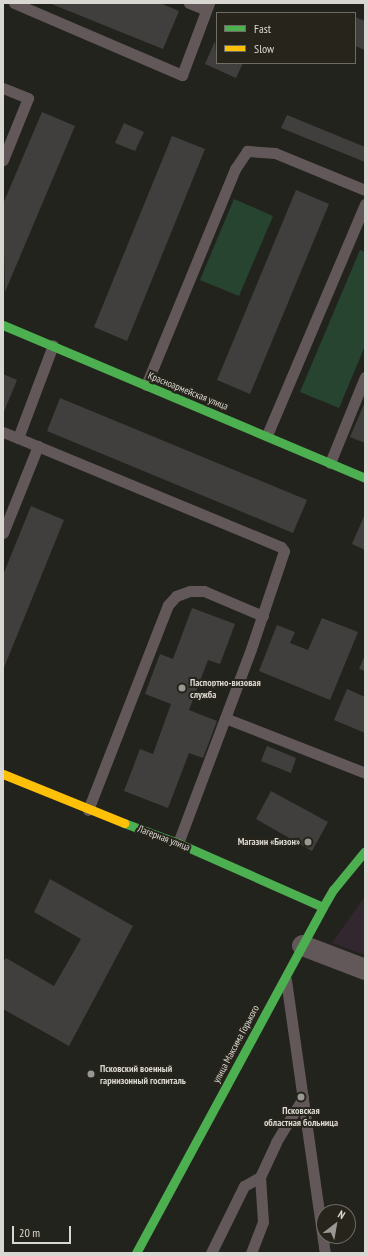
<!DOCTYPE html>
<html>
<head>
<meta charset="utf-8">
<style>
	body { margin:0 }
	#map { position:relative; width:368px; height:1256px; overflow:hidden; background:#23231e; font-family:"PT Sans Narrow",sans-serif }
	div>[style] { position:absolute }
	.education>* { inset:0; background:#32262f }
	.green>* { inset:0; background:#274431 }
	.building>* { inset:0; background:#413f3d }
	.lane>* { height:11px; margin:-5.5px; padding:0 5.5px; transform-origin:5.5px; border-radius:5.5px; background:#62585a }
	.street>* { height:21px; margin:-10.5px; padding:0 10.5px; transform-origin:10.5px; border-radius:10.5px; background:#62585a }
	.fast>* { height:9px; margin:-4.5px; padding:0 4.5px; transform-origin:4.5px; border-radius:4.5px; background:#4caf50 }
	.slow>* { height:9px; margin:-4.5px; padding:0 4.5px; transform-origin:4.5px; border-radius:4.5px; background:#ffc107 }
	.dots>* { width:11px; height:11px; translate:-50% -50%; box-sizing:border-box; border:2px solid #26241b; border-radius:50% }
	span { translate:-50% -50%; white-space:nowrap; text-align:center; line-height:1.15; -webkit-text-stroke:4px #26241b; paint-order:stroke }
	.street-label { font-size:10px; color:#d9d7d1 }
	.poi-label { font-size:10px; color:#d9d7d1; font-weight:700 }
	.left { translate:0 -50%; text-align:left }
	.right { translate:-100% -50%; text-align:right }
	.frame { position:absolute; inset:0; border:4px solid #d9d7d1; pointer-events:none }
	.legend { position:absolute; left:216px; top:12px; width:140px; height:52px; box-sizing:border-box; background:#26241b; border:1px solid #6e6c64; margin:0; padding:5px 7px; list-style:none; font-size:12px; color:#d9d7d1 }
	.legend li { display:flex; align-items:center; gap:8px; height:20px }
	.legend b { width:20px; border:1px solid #6e6c64 }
	.north { position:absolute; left:316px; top:1204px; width:40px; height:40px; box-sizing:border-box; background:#26241b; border:1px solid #6e6c64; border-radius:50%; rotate:31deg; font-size:11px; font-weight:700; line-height:16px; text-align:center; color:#d9d7d1 }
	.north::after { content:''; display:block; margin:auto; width:14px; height:18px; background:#999892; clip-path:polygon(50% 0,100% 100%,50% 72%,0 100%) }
	.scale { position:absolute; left:12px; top:1226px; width:59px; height:18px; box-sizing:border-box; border:2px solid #d9d7d1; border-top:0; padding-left:5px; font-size:12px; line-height:14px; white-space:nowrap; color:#d9d7d1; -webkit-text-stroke:3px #26241b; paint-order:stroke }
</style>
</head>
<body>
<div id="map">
	<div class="education">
		<div style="clip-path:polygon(365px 896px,365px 955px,332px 943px)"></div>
	</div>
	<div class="green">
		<div style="clip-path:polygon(234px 199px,273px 216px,239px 296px,200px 280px)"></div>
		<div style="clip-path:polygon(360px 250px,365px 252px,365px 346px,339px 408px,300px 392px)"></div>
	</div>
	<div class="building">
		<div style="clip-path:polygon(49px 3px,160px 3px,179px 11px,163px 49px)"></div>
		<div style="clip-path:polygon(355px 17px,365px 21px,365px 50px,355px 46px)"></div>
		<div style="clip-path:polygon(215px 41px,217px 63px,243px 63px,236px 78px,205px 64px)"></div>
		<div style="clip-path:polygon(42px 112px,75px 126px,5px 292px,3px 204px)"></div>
		<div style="clip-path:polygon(287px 115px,365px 147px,365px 162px,281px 128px)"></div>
		<div style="clip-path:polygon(124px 123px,144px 132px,135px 151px,115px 143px)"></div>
		<div style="clip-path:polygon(172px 136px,205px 149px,127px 341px,94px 327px)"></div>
		<div style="clip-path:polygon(296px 190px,329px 204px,250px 394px,217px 380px)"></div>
		<div style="clip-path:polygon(3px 374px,17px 380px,3px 414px)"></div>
		<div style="clip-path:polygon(60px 398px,307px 500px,293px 533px,47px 431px)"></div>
		<div style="clip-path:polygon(365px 402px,365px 443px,350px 437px)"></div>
		<div style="clip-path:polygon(31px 506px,64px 520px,3px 670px,3px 575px)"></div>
		<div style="clip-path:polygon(365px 514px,365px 550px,352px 544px)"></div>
		<div style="clip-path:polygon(192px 608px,235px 624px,220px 664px,208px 660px,189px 710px,217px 721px,203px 758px,189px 753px,168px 808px,124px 791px,140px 749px,153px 754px,171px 704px,145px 694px,160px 654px,173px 659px)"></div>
		<div style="clip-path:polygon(322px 618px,358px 632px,330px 700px,259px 671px,277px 625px,295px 632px,290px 643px,308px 650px)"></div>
		<div style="clip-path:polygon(365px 655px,365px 671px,359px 669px)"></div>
		<div style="clip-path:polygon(347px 689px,365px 697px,365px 733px,334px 720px)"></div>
		<div style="clip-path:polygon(267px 746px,296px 758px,291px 773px,261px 761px)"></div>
		<div style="clip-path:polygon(271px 791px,328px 822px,312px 851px,256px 819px)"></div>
		<div style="clip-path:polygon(50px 879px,133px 926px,69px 1046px,3px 1009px,3px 962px,6px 958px,54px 986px,81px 939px,34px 912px)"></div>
	</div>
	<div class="lane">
		<div style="left:14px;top:3px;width:183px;rotate:23.2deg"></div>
		<div style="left:182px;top:75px;width:77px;rotate:-69.4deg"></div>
		<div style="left:189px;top:3px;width:18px;rotate:22deg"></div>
		<div style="left:3px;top:88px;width:27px;rotate:22deg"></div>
		<div style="left:28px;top:98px;width:67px;rotate:112deg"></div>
		<div style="left:146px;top:385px;width:234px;rotate:-67.6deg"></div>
		<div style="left:235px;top:169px;width:22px;rotate:-56deg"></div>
		<div style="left:247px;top:151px;width:28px;rotate:4deg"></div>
		<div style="left:275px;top:153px;width:97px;rotate:22.3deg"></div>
		<div style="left:3px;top:432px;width:16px;rotate:22deg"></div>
		<div style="left:18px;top:438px;width:99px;rotate:-69.4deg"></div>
		<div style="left:267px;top:435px;width:251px;rotate:-67deg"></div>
		<div style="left:18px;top:438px;width:285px;rotate:22.5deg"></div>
		<div style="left:281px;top:547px;width:5px;rotate:53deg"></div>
		<div style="left:284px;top:551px;width:103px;rotate:108.6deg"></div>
		<div style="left:251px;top:649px;width:207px;rotate:110.6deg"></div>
		<div style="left:330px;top:463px;width:93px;rotate:-67.9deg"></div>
		<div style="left:3px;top:533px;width:94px;rotate:-68.1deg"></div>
		<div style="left:225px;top:718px;width:150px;rotate:21.4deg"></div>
		<div style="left:88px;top:810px;width:220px;rotate:-68.7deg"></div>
		<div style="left:168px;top:605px;width:12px;rotate:-48deg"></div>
		<div style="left:176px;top:596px;width:15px;rotate:-20deg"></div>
		<div style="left:190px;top:591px;width:14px"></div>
		<div style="left:204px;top:591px;width:64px;rotate:23deg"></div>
		<div style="left:286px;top:980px;width:276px;rotate:81.9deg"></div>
		<div style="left:211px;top:1253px;width:75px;rotate:-63.8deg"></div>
		<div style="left:244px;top:1186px;width:18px;rotate:-29deg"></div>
		<div style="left:251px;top:1253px;width:33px;rotate:-69deg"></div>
		<div style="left:263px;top:1222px;width:45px;rotate:-93.8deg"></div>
		<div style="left:260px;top:1177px;width:38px;rotate:-65deg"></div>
		<div style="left:276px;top:1142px;width:52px;rotate:-58.5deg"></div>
	</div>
	<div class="street">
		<div style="left:302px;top:945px;width:67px;rotate:20.9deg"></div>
	</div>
	<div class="fast">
		<div style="left:3px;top:325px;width:393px;rotate:22.9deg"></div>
		<div style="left:124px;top:823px;width:58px;rotate:20.3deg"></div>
		<div style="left:178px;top:843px;width:158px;rotate:23.8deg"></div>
		<div style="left:136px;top:1253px;width:393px;rotate:-61.6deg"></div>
		<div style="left:323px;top:907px;width:20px;rotate:-60deg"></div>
		<div style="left:333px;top:890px;width:50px;rotate:-50.6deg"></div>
	</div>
	<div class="slow">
		<div style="left:3px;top:774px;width:131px;rotate:22deg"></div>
	</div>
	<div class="dots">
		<div style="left:182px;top:688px;background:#999892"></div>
		<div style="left:308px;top:842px;background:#999892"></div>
		<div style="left:91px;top:1074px;background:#999892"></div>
		<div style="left:301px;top:1097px;background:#999892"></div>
	</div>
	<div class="street-label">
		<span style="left:188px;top:391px;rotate:22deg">Красноармейская улица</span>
		<span style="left:164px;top:838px;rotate:21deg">Лагерная улица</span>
		<span style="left:236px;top:1044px;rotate:-62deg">улица Максима Горького</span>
	</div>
	<div class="poi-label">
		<span class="left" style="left:190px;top:688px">Паспортно-визовая<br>служба</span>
		<span class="right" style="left:300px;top:842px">Магазин «Бизон»</span>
		<span class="left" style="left:100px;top:1074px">Псковский военный<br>гарнизонный госпиталь</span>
		<span style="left:301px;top:1116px">Псковская<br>областная больница</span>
	</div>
	<div class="frame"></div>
	<ul class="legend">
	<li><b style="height:5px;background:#4caf50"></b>Fast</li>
	<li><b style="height:5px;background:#ffc107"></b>Slow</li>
	</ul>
	<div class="north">N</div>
	<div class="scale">20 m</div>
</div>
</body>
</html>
